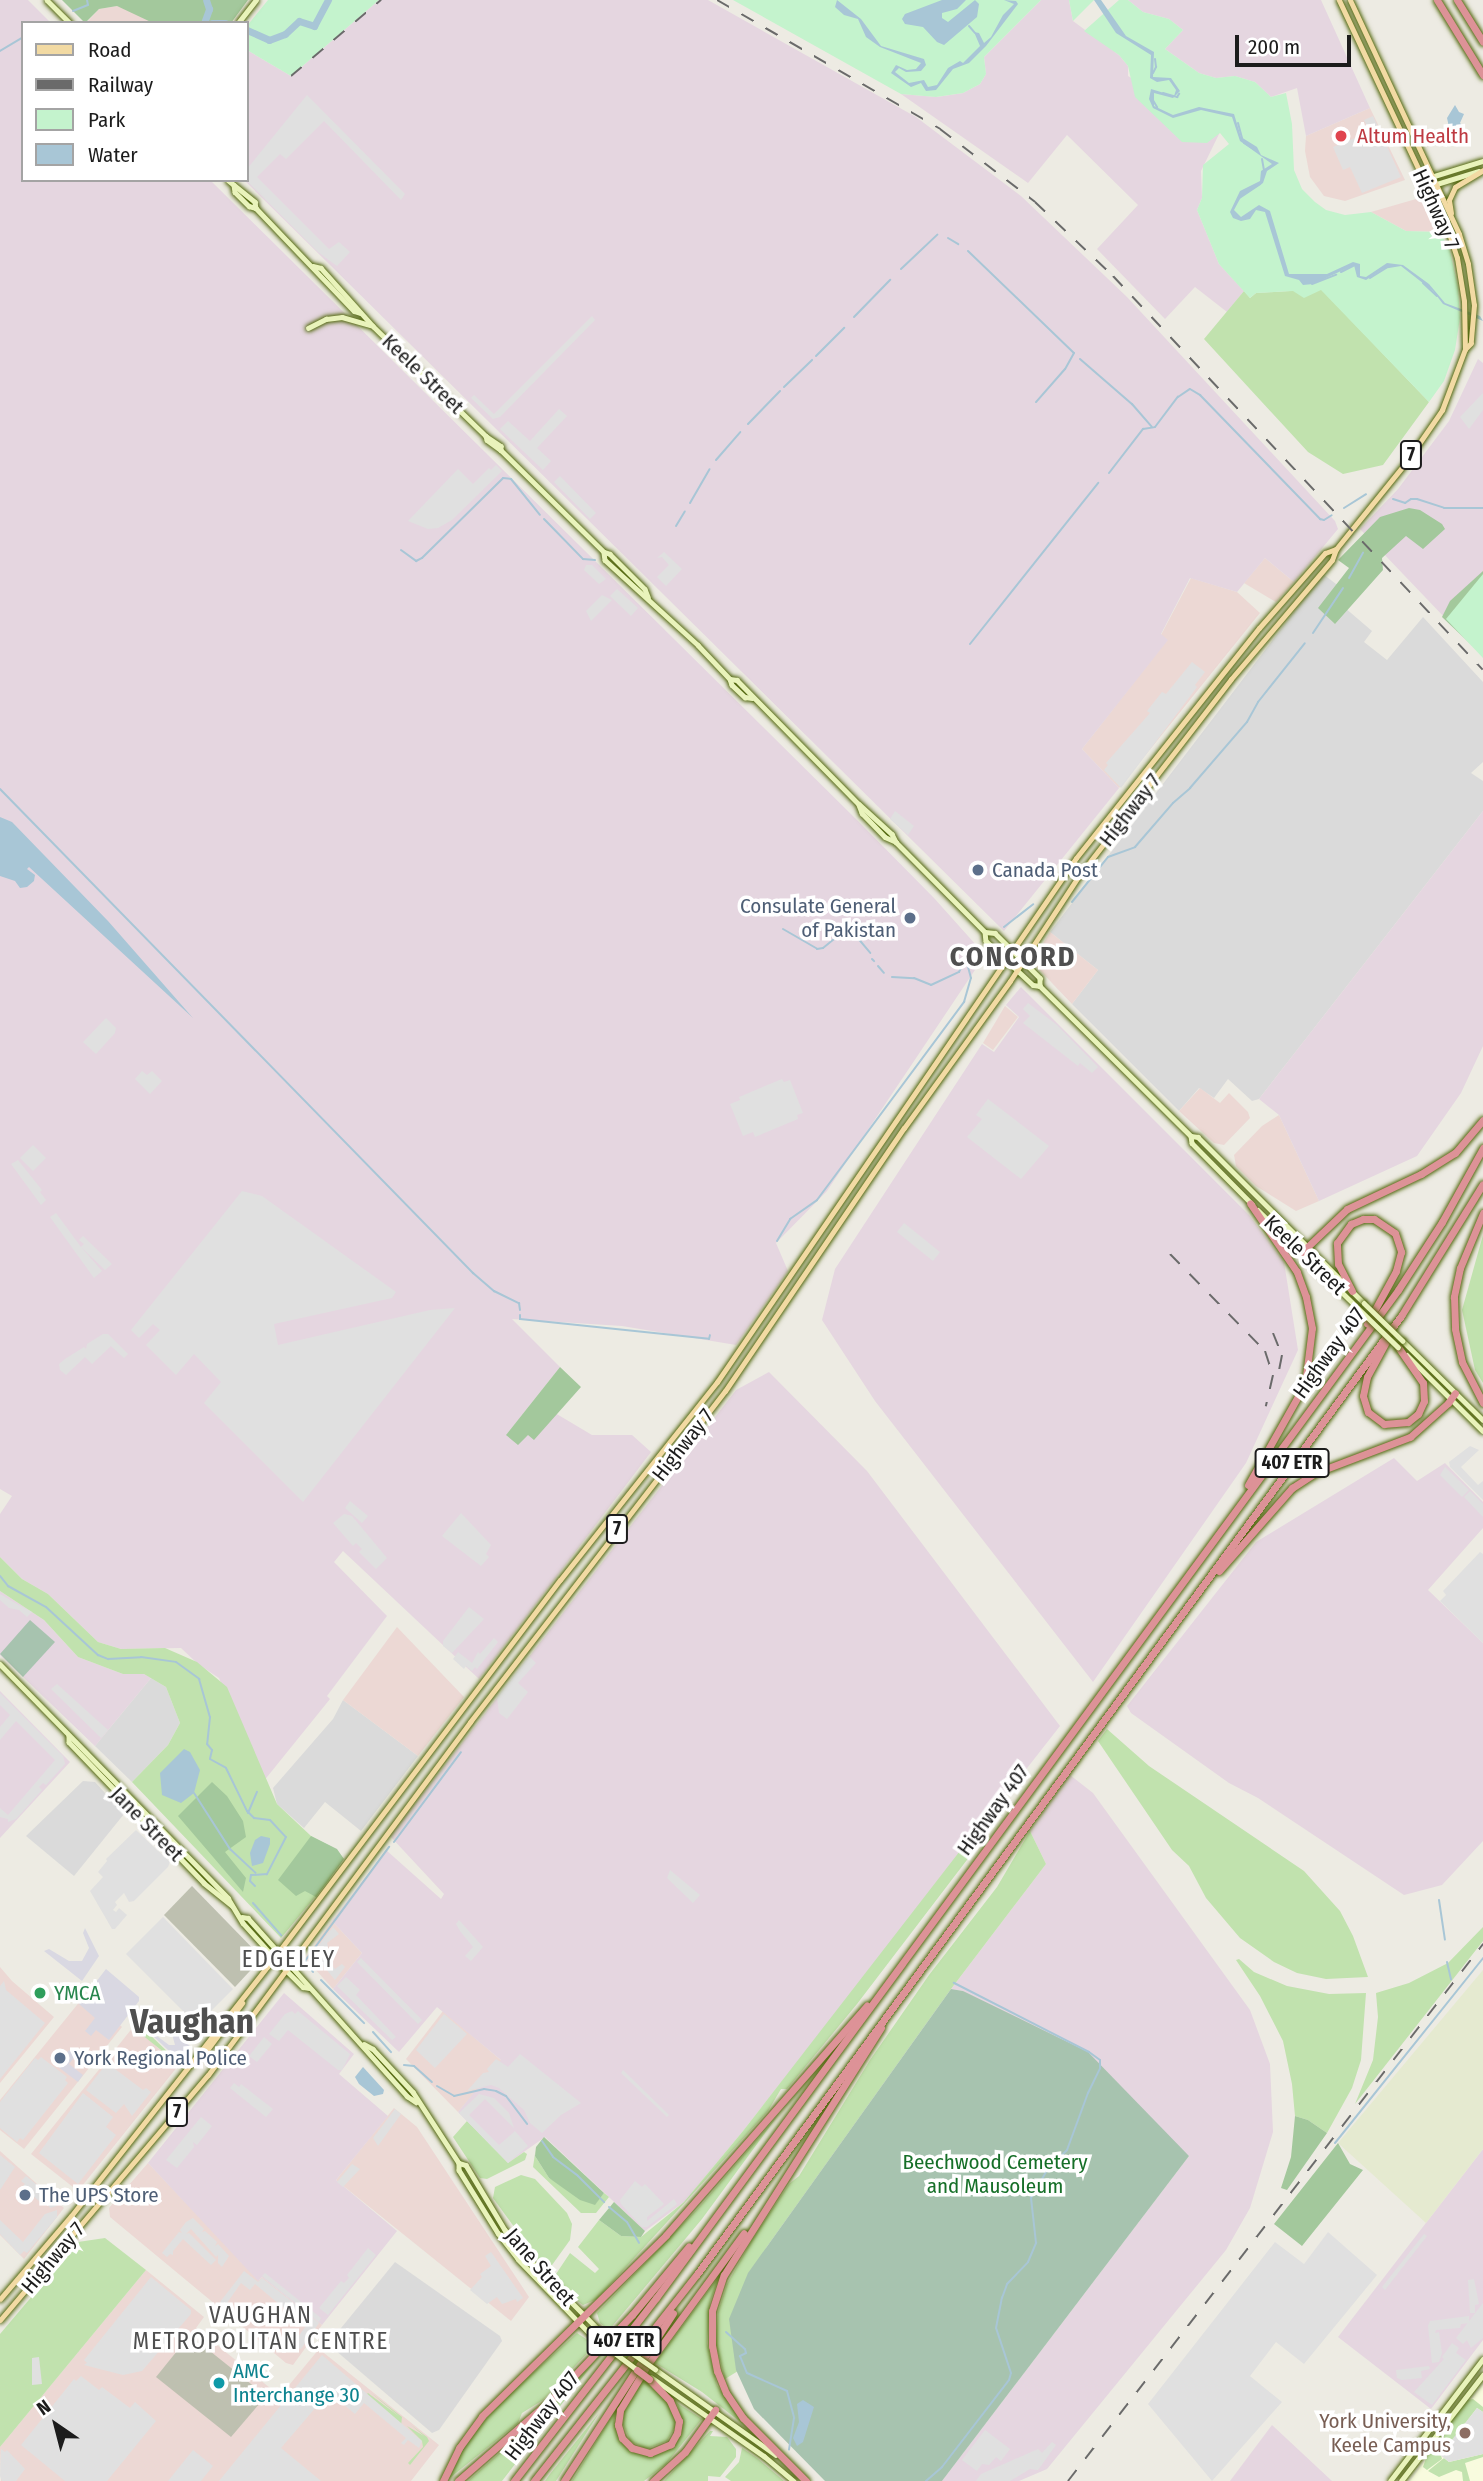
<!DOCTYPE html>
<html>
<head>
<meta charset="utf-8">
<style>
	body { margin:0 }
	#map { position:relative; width:1483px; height:2481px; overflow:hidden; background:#edebe3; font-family:"Fira Sans Condensed",sans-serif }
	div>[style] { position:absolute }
	.residential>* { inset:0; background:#dadada }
	.commercial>* { inset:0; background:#ecd8d4 }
	.industrial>* { inset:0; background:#e5d6e0 }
	.education>* { inset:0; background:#f8fbde }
	.construction>* { inset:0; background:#bec0b0 }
	.farmland>* { inset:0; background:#e5ead0 }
	.grass>* { inset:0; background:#c1e2ae }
	.forest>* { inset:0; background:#a3c89c }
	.cemetery>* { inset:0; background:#a7c3af }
	.park>* { inset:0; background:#c4f3cd }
	.parking>* { inset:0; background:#e0e0e0 }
	.plaza>* { inset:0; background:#d9d8e2 }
	.water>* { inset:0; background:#a8c6d6 }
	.stream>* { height:2px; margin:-1px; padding:0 1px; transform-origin:1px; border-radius:1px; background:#a8c6d6 }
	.river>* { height:7px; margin:-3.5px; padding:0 3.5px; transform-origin:3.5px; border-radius:3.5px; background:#a8c6d6 }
	.roads { filter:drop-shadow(0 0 2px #53680f) drop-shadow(0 0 2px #53680f) }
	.secondary>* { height:4.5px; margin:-2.25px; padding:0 2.25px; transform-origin:2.25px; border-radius:2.25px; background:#e9f3bb }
	.primary>* { height:5px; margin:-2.5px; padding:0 2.5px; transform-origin:2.5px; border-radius:2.5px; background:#f2daa3 }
	.motorway>* { height:7px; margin:-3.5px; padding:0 3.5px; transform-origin:3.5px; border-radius:3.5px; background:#dd9297 }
	.rail>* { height:2px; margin-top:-1px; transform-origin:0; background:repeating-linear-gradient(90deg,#6a6a6a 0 14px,transparent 0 28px) }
	.bridges { filter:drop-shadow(0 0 2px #53680f) drop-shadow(0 0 2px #53680f) }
	.secondary-bridge>* { height:4.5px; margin:-2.25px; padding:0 2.25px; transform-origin:2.25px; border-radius:2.25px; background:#e9f3bb }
	.motorway-bridge>* { height:7px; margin:-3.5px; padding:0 3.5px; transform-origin:3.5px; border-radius:3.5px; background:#dd9297 }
	.dots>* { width:19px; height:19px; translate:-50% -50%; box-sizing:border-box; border:4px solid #fff; border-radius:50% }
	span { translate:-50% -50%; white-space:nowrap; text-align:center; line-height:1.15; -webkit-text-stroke:7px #fff; paint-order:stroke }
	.shield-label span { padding:2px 5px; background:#fff; border:2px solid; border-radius:5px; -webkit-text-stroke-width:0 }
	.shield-label { font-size:19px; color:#1c1c1c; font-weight:700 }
	.health-label { font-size:21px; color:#be3a42 }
	.left { translate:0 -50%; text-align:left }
	.street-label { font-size:21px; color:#1c1c1c }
	.service-label { font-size:21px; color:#4e5e75 }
	.right { translate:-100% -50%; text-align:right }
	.leisure-label { font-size:21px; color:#27864d }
	.park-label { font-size:21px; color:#166f28 }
	.culture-label { font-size:21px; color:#0d838f }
	.education-label { font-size:21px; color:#785e54 }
	.neighbourhood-label { font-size:23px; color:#4f4f4f; letter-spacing:2px }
	.district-label { font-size:28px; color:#4f4f4f; font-weight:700; letter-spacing:2px }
	.town-label { font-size:35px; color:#4f4f4f; font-weight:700 }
	.legend { position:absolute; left:21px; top:21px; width:228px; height:161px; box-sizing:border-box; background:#fff; border:2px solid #a4a4a4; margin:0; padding:9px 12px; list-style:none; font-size:21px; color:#1c1c1c }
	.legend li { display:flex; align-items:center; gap:14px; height:35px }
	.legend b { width:35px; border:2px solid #a4a4a4 }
	.north { position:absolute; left:21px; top:2390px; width:70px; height:70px; -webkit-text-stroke:5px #fff; paint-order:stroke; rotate:325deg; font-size:19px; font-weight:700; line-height:28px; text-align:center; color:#1c1c1c }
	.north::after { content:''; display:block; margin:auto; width:24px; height:32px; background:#1c1c1c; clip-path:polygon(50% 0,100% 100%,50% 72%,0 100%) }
	.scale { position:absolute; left:1235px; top:35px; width:116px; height:32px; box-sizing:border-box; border:4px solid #1c1c1c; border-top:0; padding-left:9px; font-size:21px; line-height:24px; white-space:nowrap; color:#1c1c1c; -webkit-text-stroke:5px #fff; paint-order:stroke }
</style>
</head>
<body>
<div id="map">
	<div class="residential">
		<div style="clip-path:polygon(1323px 574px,1353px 597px,1344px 607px,1372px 631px,1364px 642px,1387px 660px,1423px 617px,1483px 682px,1483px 762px,1471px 773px,1483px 781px,1483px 811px,1259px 1099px,1252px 1101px,1228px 1079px,1214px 1098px,1199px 1088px,1179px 1111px,1072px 1004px,1098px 970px,1050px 932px)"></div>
		<div style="clip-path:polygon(151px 1678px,166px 1687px,180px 1723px,168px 1745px,132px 1782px,95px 1746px)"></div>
		<div style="clip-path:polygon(343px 1700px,418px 1756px,361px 1831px,325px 1802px,304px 1828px,277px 1804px,273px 1788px,333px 1719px)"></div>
		<div style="clip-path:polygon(83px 1781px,95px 1782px,124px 1814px,74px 1876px,26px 1836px)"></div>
		<div style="clip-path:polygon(395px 2262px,500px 2336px,502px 2341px,439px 2430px,432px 2433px,328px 2344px)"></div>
	</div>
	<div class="commercial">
		<div style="clip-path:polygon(117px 6px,134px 11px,153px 23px,86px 23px,99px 9px)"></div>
		<div style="clip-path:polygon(1370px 108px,1405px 180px,1345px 201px,1324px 196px,1310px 177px,1305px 151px,1306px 136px)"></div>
		<div style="clip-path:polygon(1423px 197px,1440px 232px,1406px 231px,1371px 212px)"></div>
		<div style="clip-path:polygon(1265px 558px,1294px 582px,1276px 602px,1244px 583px)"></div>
		<div style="clip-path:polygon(1191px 578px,1237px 592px,1260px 613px,1119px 788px,1082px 749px,1167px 640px,1161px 635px)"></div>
		<div style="clip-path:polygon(1050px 932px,1098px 970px,1072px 1004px,1032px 962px)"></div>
		<div style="clip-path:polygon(1005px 1006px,1018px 1017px,993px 1050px,983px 1043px)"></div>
		<div style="clip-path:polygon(1200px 1088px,1220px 1103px,1229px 1093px,1248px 1112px,1250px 1118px,1224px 1145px,1214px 1143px,1179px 1111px)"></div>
		<div style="clip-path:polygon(1279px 1115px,1319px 1201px,1296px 1211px,1256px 1186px,1236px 1166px,1234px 1155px,1262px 1126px)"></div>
		<div style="clip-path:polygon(397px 1627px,464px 1697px,418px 1756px,343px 1700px)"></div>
		<div style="clip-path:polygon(332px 1921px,362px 1953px,333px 1989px,305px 1958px)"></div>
		<div style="clip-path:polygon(0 1967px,12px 1981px,54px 2017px,0 2083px)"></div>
		<div style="clip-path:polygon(89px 1997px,122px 2027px,24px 2149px,0 2130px,0 2100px,81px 2000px)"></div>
		<div style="clip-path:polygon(443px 2011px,502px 2061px,458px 2112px,406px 2059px)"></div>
		<div style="clip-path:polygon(134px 2026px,178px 2066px,78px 2191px,31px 2154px)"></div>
		<div style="clip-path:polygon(394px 2108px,417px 2127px,529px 2297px,511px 2321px,336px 2180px)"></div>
		<div style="clip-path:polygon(0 2151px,64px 2208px,24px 2259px,0 2235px)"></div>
		<div style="clip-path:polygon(148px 2163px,259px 2280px,262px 2277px,322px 2325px,293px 2365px,286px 2363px,110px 2217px,109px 2208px)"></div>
		<div style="clip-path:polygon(146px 2270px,204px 2317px,196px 2328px,280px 2396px,319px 2349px,439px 2445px,411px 2481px,1px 2481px,0 2447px)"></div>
	</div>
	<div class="industrial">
		<div style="clip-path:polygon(0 0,28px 0,51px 23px,23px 23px,23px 180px,210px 180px,861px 824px,934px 898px,985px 955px,827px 1191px,776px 1243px,788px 1271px,736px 1345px,622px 1326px,512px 1319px,560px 1367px,507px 1434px,528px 1435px,555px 1413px,592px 1435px,632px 1435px,651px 1452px,479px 1679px,343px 1551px,334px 1562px,387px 1616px,327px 1696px,330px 1699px,263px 1782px,219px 1678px,198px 1664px,181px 1648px,121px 1649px,98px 1642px,48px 1594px,22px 1579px,0 1557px,0 1514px,12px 1496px,0 1489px)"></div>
		<div style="clip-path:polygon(379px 0,708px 0,916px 117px,1021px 196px,1127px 297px,1335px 521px,1338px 529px,1294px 582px,1265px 558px,1237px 592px,1190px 578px,1161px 634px,1168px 640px,1082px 749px,1119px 788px,1004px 931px,244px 180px,247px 180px,247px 50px,291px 76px)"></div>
		<div style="clip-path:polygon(1041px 0,1069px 0,1073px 21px,1119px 55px,1128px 66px,1128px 76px,1220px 132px,1201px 171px,1202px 198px,1197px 210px,1219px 264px,1244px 291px,1227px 312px,1195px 287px,1165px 319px,1097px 249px,1138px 205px,1067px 135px,1028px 183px,901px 94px,937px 97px,963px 93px,980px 84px,986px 74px,984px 57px)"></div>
		<div style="clip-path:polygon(1128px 0,1321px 0,1370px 108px,1306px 136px,1297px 88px,1271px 97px,1255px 82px,1235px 76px,1216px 78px,1199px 73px,1165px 49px,1183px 30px,1169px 19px,1143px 12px)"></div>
		<div style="clip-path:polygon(1478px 359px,1483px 363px,1483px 574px,1446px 619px,1360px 529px,1398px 489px,1449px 421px)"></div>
		<div style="clip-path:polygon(1483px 811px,1483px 1046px,1461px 1093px,1417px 1156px,1319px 1201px,1279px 1115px,1259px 1099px)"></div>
		<div style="clip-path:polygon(1021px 987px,1249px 1215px,1284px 1262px,1298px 1350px,1246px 1463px,1093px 1682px,875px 1401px,822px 1320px,835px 1269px,982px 1044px,994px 1052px,1019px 1017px,1006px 1005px)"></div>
		<div style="clip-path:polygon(769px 1372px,867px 1471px,1060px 1726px,743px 2131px,684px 2202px,645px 2231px,545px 2137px,508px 2163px,458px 2112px,501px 2060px,437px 2007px,399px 2052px,333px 1989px,362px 1953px,332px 1921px,386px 1850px,441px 1899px,444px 1894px,390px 1836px,736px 1390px)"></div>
		<div style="clip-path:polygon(1394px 1458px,1417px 1481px,1445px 1463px,1483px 1502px,1483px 1528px,1428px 1590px,1483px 1643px,1483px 1841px,1442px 1885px,1404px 1895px,1258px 1798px,1229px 1783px,1131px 1713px,1127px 1706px,1256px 1542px)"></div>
		<div style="clip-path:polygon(0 1591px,44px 1620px,78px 1657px,123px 1674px,144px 1674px,151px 1678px,95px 1746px,0 1655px)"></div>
		<div style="clip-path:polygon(0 1691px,70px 1762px,0 1838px)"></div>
		<div style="clip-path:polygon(1070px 1775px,1093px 1793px,1250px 2010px,1270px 2064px,1273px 2132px,1250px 2208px,1226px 2250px,1047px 2469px,1019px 2481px,942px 2481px,1189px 2156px,963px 1991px,951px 1989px,1046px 1864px,1030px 1831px)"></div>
		<div style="clip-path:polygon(284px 1993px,354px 2054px,339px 2074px,388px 2116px,336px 2180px,397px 2231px,322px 2325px,262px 2277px,258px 2281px,148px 2163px)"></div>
		<div style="clip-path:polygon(1483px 2149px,1483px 2340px,1431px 2409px,1338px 2337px)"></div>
		<div style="clip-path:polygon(1272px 2425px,1332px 2481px,1230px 2481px)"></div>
	</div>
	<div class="education">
		<div style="clip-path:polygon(1483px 2385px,1483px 2481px,1410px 2481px)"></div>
	</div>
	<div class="construction">
		<div style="clip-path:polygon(192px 1886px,262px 1958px,235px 1987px,164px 1915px)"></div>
		<div style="clip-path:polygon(190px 2335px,266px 2396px,231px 2437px,156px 2377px)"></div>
	</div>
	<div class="farmland">
		<div style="clip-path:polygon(1483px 1970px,1483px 2149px,1426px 2223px,1338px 2143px)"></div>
	</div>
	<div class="grass">
		<div style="clip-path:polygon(1321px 289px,1429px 402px,1383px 465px,1343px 474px,1308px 452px,1204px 339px,1244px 291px,1250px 298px,1256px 293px)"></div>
		<div style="clip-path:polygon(1483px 1235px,1483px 1383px,1475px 1370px,1462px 1310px)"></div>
		<div style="clip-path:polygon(0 1557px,22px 1579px,48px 1594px,98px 1642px,121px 1649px,165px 1648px,197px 1662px,227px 1687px,277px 1804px,311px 1836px,332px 1847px,329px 1880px,281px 1938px,132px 1782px,168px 1745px,180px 1723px,166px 1687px,144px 1674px,123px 1674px,78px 1657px,44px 1620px,0 1591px)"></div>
		<div style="clip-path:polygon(1107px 1729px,1149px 1766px,1304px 1871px,1340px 1911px,1353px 1936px,1368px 1977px,1326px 1979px,1297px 1973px,1274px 1962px,1240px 1938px,1206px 1898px,1189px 1866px,1172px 1850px,1098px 1741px)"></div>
		<div style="clip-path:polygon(994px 1807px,1002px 1814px,857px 2004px,787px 2089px,781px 2089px,768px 2111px,597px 2299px,583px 2305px,573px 2298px,556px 2281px,559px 2277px,556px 2274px,570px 2253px,595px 2273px,599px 2269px,578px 2247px,599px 2220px,621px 2236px,641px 2237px,684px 2202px,743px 2131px)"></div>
		<div style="clip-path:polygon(1030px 1831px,1046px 1864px,951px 1989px,766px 2248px,738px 2371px,725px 2379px,716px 2344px,718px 2312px,727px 2284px,752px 2240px,789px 2184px,799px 2176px,870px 2060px,929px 1975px,997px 1887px)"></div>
		<div style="clip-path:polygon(1483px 1927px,1483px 1941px,1355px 2104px,1373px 2060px,1378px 2017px,1376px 1993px,1409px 1983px,1448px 1963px)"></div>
		<div style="clip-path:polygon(1239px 1959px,1254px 1972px,1287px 1986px,1329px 1994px,1366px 1993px,1361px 2060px,1352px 2088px,1327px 2133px,1308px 2120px,1295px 2116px,1292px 2084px,1283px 2041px,1260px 1996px,1236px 1960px)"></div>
		<div style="clip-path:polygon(144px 2029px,177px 2061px,176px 2062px,136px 2030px)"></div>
		<div style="clip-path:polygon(779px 2114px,702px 2219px,609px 2330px,600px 2323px,597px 2313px,700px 2206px)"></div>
		<div style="clip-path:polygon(467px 2121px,508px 2163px,524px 2152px,527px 2154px,525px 2160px,487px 2179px,480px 2178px,453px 2137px)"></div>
		<div style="clip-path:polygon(536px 2147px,535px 2156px,549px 2178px,595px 2204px,604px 2193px,609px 2197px,596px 2213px,581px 2213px,533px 2167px)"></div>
		<div style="clip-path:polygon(521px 2175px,535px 2179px,567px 2213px,572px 2224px,570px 2240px,547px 2272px,493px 2198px,495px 2187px)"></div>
		<div style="clip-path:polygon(105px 2238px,146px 2270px,0 2447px,0 2334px,78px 2242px)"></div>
		<div style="clip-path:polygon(720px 2275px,710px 2302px,707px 2343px,717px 2385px,743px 2424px,702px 2392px,655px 2363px)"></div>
		<div style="clip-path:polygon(577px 2333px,595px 2345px,543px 2400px,522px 2413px,518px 2423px,446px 2481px,470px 2437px,503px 2400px)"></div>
		<div style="clip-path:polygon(596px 2360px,502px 2481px,468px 2481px,537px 2420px)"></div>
		<div style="clip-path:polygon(643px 2380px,668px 2403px,675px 2418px,675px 2427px,667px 2441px,646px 2449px,630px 2441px,623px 2424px,624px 2412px)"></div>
		<div style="clip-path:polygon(370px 2392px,402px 2417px,401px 2426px,366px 2395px,368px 2393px,400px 2417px)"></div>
		<div style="clip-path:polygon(1473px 2399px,1483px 2407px,1483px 2412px,1477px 2408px,1441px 2455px,1442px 2459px,1427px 2470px,1423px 2467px,1429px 2449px,1467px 2400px)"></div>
		<div style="clip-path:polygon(677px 2403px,702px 2419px,666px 2464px,644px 2481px,572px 2481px,618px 2406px,614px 2420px,620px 2441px,632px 2452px,651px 2457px,666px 2451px,677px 2440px,682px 2421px)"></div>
		<div style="clip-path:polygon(599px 2413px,556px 2481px,545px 2481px,550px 2474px)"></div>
		<div style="clip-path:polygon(411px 2425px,427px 2437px,429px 2441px,410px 2465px,408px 2463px,423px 2447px,422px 2441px,407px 2426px,424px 2436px)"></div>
		<div style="clip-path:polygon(710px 2431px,713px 2431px,710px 2436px,727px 2437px,736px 2449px,736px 2457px,720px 2477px,708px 2476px,708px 2481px,664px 2481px)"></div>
		<div style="clip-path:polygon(742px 2448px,757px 2458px,784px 2481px,731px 2481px,725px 2477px,739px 2462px)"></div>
		<div style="clip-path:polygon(1483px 2454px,1483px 2457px,1465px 2463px,1470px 2481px,1463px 2481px,1462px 2472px,1456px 2470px,1439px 2477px,1428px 2471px,1444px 2458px,1449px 2462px)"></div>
	</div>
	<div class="forest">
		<div style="clip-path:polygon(62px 0,248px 0,231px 23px,153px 23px,117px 6px,99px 9px,85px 23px)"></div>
		<div style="clip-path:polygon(1409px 508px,1420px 510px,1442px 524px,1445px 529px,1423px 549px,1406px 536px,1382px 558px,1383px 570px,1335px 624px,1318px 608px,1349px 568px,1338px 560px,1380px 517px)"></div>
		<div style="clip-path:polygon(1483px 571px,1483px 600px,1480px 653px,1442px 617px,1450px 601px)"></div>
		<div style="clip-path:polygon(560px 1367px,581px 1387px,534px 1440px,528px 1435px,518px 1445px,506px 1435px)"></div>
		<div style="clip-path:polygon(212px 1782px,227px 1796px,243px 1821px,246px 1837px,225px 1852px,246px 1878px,243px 1892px,178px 1816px)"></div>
		<div style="clip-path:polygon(311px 1836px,337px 1849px,344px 1859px,316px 1897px,305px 1891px,296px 1896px,278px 1880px)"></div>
		<div style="clip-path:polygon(1295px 2116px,1308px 2120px,1327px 2133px,1287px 2190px,1281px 2188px,1291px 2157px)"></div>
		<div style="clip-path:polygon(544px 2137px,604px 2193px,595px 2205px,580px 2200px,549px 2178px,535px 2156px,536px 2147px)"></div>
		<div style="clip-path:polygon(1338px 2143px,1350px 2164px,1363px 2170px,1302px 2246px,1274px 2224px)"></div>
		<div style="clip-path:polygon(614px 2202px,645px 2231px,641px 2237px,621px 2236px,599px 2220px)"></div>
	</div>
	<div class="cemetery">
		<div style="clip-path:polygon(30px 1620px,55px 1642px,23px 1677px,0 1654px)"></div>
		<div style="clip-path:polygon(951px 1989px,963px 1991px,1088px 2052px,1189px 2156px,942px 2481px,825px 2481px,754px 2409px,736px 2370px,729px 2319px,748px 2273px)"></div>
	</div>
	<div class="park">
		<div style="clip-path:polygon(268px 0,379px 0,291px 76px,247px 50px,247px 26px)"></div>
		<div style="clip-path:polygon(733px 0,1041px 0,984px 57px,986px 74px,980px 84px,963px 93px,936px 97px,901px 94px)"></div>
		<div style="clip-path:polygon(1069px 0,1094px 0,1073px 21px)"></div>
		<div style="clip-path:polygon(1119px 0,1128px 0,1143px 12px,1169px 19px,1183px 30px,1165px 49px,1199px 73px,1216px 78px,1235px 76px,1255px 82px,1271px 97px,1286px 93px,1292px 124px,1294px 170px,1302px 189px,1315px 202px,1326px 210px,1345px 215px,1371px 212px,1406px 231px,1440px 232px,1450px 251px,1458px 287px,1460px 318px,1455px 350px,1444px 381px,1429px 402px,1321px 290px,1304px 298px,1293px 291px,1256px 293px,1250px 298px,1219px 264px,1197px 210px,1202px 198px,1203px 165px,1229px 144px,1220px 133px,1207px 143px,1182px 142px,1135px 97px,1128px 66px,1119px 55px,1084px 31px)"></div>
		<div style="clip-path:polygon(1483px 574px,1483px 658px,1446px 619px)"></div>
	</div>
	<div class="parking">
		<div style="clip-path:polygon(307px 95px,405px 194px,401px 200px,324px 121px,286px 159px,280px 154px,257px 177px,329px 249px,339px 242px,350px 252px,337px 266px,318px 252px,246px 180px,247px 169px)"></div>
		<div style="clip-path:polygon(1373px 116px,1401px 177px,1362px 193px,1350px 167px,1343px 170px,1333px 147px,1370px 132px,1364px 120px)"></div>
		<div style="clip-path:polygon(592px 316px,595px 320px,500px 417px,493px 419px,471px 398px,474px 395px,494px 414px)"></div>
		<div style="clip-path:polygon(1483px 393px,1483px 410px,1469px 429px,1460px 417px)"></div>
		<div style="clip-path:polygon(559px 409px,567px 416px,537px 448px,551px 461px,543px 470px,500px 429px,508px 421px,530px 441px)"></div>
		<div style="clip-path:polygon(496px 465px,502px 471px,452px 520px,438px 528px,428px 529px,408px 521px,458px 469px,473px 484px,489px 468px,491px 470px)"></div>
		<div style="clip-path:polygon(560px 476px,596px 513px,590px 519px,554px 482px)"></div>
		<div style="clip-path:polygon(664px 552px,682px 569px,666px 586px,657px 577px,669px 565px,662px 557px,657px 558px)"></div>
		<div style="clip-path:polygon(586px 565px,592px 565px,606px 579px,599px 584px,584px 570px)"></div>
		<div style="clip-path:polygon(617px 589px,638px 608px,631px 616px,610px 596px)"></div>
		<div style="clip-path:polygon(602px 595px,612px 600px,591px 621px,586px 611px)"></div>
		<div style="clip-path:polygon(1192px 662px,1205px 672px,1195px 685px,1197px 687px,1121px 788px,1104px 770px,1108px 765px,1106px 763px,1150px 713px,1147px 711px,1162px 692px,1166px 694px)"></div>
		<div style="clip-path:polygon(895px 811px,914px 826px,908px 835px,890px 819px)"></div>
		<div style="clip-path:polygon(1028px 1003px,1057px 1025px,1098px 1067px,1092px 1073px,1080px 1063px,1078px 1066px,1023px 1023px,1030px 1016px,1023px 1009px)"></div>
		<div style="clip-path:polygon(106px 1018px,116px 1028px,115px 1033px,96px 1054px,83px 1042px)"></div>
		<div style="clip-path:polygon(142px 1071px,147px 1075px,152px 1071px,162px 1081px,150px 1094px,135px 1079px)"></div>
		<div style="clip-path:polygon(782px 1079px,784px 1082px,790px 1080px,803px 1113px,797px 1115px,798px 1119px,755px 1137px,753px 1132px,743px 1136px,730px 1104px,740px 1100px,739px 1097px)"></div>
		<div style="clip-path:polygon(988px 1099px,1049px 1146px,1021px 1179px,967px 1137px,982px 1119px,976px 1115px)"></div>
		<div style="clip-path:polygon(33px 1145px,46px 1158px,33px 1171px,20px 1158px)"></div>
		<div style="clip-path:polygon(18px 1160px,42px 1190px,40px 1192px,46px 1200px,41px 1205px,11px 1164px)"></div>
		<div style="clip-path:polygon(242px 1191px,262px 1196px,396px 1292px,392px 1298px,274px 1324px,278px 1345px,430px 1310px,455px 1308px,303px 1502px,204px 1403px,221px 1382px,194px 1354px,176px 1375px,146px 1345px,160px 1330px,153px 1324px,139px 1338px,131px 1330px)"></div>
		<div style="clip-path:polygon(56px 1213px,81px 1247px,84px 1244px,79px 1240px,83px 1236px,112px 1264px,105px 1270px,81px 1247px,102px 1271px,94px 1278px,50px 1217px)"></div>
		<div style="clip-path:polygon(904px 1223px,940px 1252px,933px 1261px,897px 1232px)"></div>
		<div style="clip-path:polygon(103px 1334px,108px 1334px,128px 1354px,124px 1358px,111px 1346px,92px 1364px,85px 1357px,66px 1375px,60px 1370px,59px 1364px,65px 1359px,84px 1347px,86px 1349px,87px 1344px)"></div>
		<div style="clip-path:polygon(1470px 1446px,1479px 1450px,1461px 1467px,1478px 1485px,1483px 1481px,1483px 1500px,1450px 1467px,1449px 1462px)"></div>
		<div style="clip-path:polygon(1445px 1467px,1469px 1490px,1462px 1497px,1440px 1475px)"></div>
		<div style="clip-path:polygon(1470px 1491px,1483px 1504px,1483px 1517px,1464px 1497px)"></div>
		<div style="clip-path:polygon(350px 1501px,368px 1516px,362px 1523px,345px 1508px)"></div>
		<div style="clip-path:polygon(461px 1513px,491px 1545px,486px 1554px,489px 1557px,481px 1566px,442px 1536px)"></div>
		<div style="clip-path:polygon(344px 1514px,352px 1516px,387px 1558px,376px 1569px,359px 1552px,362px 1549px,356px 1543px,353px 1546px,333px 1523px)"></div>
		<div style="clip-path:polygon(1480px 1552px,1483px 1554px,1483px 1643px,1440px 1601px,1446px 1595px,1443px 1591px)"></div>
		<div style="clip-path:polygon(0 1594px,15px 1603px,32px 1612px,27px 1617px,19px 1610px,9px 1608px,0 1600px)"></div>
		<div style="clip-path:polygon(469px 1607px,484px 1619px,452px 1653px,443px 1646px,443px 1641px)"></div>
		<div style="clip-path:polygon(494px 1638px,498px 1642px,477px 1669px,475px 1667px,472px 1671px,466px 1666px,464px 1669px,453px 1659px,458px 1652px,472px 1663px,478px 1652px,480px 1654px)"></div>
		<div style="clip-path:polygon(529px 1656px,536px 1663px,518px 1683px,528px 1692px,507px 1719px,499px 1713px,497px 1697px)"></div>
		<div style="clip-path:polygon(57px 1684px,108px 1730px,101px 1738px,51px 1689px)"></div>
		<div style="clip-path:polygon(0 1693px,63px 1756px,65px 1764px,46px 1785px,43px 1783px,39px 1787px,42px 1790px,16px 1819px,8px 1822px,8px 1819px,0 1817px,0 1808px,8px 1815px,55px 1760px,16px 1721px,0 1740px,0 1727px,10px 1715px,0 1705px)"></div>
		<div style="clip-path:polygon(136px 1830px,170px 1862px,168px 1867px,134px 1901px,129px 1902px,124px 1893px,115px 1902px,117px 1905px,113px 1910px,116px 1912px,119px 1908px,127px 1915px,115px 1929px,112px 1929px,90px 1891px,103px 1877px,98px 1872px,107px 1861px,106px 1859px)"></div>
		<div style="clip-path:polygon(670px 1870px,700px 1895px,693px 1903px,667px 1878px)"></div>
		<div style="clip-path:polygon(163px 1917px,233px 1989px,197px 2025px,126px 1954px)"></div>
		<div style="clip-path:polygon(459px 1920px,483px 1947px,471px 1961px,465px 1956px,473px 1947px,460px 1931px,456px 1924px)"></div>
		<div style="clip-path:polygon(333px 1927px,339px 1934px,327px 1943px,330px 1955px,326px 1958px,335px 1969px,342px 1964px,345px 1967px,335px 1980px,313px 1953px)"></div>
		<div style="clip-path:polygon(361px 1958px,422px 2020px,418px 2024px,357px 1962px)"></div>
		<div style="clip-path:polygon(346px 1977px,360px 1990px,356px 1995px,396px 2037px,392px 2040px,337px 1986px)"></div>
		<div style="clip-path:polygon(4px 1981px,6px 1990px,45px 2023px,0 2079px,0 1986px)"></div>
		<div style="clip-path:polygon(292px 2011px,295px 2014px,298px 2011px,350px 2054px,342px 2070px,338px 2070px,288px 2030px,279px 2041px,269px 2034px,285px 2014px)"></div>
		<div style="clip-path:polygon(444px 2014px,467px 2034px,435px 2068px,416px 2050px)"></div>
		<div style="clip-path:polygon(264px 2037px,272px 2044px,257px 2062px,249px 2056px)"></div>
		<div style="clip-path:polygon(520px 2054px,581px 2103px,561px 2115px,542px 2133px,530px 2123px,524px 2110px,499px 2088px,491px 2085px,467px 2091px,483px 2073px,489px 2072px,487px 2069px,496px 2059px,508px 2067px)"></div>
		<div style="clip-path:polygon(41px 2057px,67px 2077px,65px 2080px,68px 2083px,23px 2140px,20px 2138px,17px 2142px,0 2128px,0 2102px,35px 2058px,38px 2060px)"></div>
		<div style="clip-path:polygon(107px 2063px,143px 2090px,146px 2088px,151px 2092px,132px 2116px,124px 2104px,116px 2113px,86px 2090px)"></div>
		<div style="clip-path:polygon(623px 2070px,669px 2115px,667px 2117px,621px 2073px)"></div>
		<div style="clip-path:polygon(234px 2083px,239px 2087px,241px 2084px,273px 2109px,266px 2117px,230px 2088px)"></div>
		<div style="clip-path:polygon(83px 2093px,113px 2117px,106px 2127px,116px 2135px,78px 2184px,39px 2153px)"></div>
		<div style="clip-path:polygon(479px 2094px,494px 2098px,509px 2113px,514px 2128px,485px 2099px,469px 2115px,499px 2145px,515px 2131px,528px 2146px,508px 2163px,459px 2113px)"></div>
		<div style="clip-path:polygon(395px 2109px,401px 2114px,378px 2146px,373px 2138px)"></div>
		<div style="clip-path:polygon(201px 2117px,212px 2126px,197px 2145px,193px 2142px,194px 2147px,177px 2168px,166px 2160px)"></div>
		<div style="clip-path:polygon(0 2155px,15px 2167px,0 2190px)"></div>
		<div style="clip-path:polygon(352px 2164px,360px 2169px,343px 2187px,337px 2182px)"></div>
		<div style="clip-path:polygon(26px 2176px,52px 2197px,57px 2206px,50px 2208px,47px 2203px,44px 2205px,22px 2187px,25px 2184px,21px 2181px)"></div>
		<div style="clip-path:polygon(635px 2181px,642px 2187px,645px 2184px,664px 2204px,647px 2217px,647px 2221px,674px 2199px,677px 2204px,647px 2227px,642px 2227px,621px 2204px,620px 2200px)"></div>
		<div style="clip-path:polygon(57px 2210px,57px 2217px,27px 2253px,24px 2251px,20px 2255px,0 2234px,0 2220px,23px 2242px,45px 2214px)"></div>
		<div style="clip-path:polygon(193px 2218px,204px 2229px,202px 2232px,205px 2231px,217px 2242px,215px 2246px,218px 2244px,229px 2256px,222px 2267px,218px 2263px,218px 2255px,216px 2257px,191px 2229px,186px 2234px,189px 2233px,216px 2260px,211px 2265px,183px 2239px,173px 2251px,173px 2255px,170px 2254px,167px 2257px,162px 2253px,179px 2232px,182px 2233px,180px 2230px,186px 2222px)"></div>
		<div style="clip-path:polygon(1328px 2232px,1377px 2275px,1304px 2364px,1276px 2342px,1250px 2376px,1282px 2402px,1212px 2481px,1148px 2404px,1275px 2242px,1304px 2264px)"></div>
		<div style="clip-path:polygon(1424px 2234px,1427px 2236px,1385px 2290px,1382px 2287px)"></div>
		<div style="clip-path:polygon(368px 2248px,376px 2255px,328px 2315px,319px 2308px,341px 2281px,344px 2283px,349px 2278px,347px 2275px)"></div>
		<div style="clip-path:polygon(491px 2252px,523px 2298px,517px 2302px,516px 2299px,502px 2304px,497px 2297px,487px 2304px,470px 2290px,482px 2277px,480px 2274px,491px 2266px,485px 2256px)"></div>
		<div style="clip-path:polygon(244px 2271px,258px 2282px,262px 2278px,319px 2323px,301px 2349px,292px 2345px,306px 2326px,305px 2322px,303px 2324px,255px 2284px,250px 2290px,241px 2283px,225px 2306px,220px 2302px)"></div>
		<div style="clip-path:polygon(265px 2273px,321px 2318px,319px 2322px,262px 2276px)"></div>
		<div style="clip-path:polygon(151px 2277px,191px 2310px,191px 2314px,142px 2371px,123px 2375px,84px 2365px,87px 2363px,84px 2360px)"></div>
		<div style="clip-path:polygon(1474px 2279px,1479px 2304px,1475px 2305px,1475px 2313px,1470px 2313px,1468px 2280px)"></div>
		<div style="clip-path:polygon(1483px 2303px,1483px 2338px,1471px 2348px,1467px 2340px,1463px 2344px,1456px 2338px)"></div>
		<div style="clip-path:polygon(1469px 2316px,1469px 2323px,1461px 2324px,1460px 2328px,1436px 2330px,1435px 2333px,1439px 2332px,1442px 2353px,1439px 2362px,1432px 2363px,1428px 2326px,1430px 2321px)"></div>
		<div style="clip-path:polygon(1452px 2343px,1459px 2348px,1456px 2353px,1466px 2360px,1432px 2405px,1414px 2392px,1444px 2359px,1442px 2357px)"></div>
		<div style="clip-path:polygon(322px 2355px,422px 2441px,419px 2448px,408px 2440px,404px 2445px,401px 2443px,406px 2438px,364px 2403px,355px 2414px,329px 2392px,281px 2448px,321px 2481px,219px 2481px)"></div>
		<div style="clip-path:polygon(39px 2357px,42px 2384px,32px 2385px,32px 2358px)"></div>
		<div style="clip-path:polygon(1429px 2366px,1430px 2369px,1421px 2371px,1422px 2378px,1402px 2380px,1397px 2378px,1396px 2370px)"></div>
		<div style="clip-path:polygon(81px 2376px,99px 2390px,102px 2387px,130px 2408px,135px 2402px,156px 2421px,107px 2481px,65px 2481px,21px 2445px,74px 2379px,76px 2381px)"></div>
		<div style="clip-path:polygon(1477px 2408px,1483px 2412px,1483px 2454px,1449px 2462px,1440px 2455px)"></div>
		<div style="clip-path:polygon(985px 2430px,1010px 2449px,1001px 2461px,996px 2457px,989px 2465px,982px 2464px,977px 2471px,962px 2460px)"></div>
		<div style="clip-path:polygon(1052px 2442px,1056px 2445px,1038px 2470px,1030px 2469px,1010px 2481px,976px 2481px,981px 2474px,1038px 2449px,1042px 2453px)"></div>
		<div style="clip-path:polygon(1px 2449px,5px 2452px,7px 2450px,25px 2469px,16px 2481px,2px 2481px,0 2476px)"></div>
		<div style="clip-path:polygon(193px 2450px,213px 2466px,201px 2481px,168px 2481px)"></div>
	</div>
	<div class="plaza">
		<div style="clip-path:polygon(85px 1928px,99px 1956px,82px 1981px,44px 1951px,49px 1949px,69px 1961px,82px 1961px,89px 1948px,83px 1933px)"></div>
		<div style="clip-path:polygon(106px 1969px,139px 1997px,139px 2001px,109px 2040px,96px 2030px,91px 2036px,85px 2031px,95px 2018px,79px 2004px)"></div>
		<div style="clip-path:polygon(evenodd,147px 2008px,153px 2010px,193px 2049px,183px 2064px,137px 2021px,147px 2008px,156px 2023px,172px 2034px,175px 2045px,169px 2045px,157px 2036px,152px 2027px,156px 2023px)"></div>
		<div style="clip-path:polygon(69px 2050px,76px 2055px,69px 2064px,83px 2075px,78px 2082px,57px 2066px)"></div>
	</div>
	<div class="water">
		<div style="clip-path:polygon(837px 0,861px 19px,881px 46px,924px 59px,926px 65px,921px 71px,906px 72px,899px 68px,895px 72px,909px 83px,924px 80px,928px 87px,937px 85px,948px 68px,960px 61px,963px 63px,980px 46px,974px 32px,979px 33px,984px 43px,991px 37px,1003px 15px,1014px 4px,1004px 0,1016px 1px,1018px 4px,986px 46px,969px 63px,953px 69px,936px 90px,926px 91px,921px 83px,911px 87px,891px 73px,896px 65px,907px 70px,916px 69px,921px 63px,880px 47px,866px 37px,858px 19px,844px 15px,835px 7px)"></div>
		<div style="clip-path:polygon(942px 0,966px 0,957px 9px,942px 13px,942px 18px,948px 22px,975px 0,979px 4px,977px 17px,944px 45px,937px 42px,923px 27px,905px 24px,902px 19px,905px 14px)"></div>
		<div style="clip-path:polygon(1094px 0,1101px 0,1126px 36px,1154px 52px,1153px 77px,1171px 78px,1180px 91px,1173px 98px,1154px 93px,1154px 106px,1173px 115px,1199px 107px,1234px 114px,1241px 137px,1257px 147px,1261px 155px,1279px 163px,1267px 171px,1263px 183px,1241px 197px,1234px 210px,1241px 217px,1259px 205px,1270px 211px,1289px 274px,1327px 274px,1353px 262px,1360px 264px,1360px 276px,1366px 277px,1387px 263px,1403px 265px,1429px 284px,1445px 303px,1480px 316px,1483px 321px,1443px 304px,1433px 291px,1401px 266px,1383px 269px,1366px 280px,1357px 277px,1354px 265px,1313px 284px,1303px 285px,1299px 280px,1285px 276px,1265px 212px,1256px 210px,1250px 219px,1241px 221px,1233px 218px,1230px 212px,1240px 191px,1260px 181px,1261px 171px,1272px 164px,1240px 141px,1232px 117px,1201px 110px,1173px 118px,1153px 108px,1149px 99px,1151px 89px,1174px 96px,1176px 90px,1169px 80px,1157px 82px,1150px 78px,1151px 55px,1116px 33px)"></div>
		<div style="clip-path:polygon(1455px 105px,1459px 112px,1464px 114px,1460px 123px,1465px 128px,1459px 125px,1456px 130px,1449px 127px,1447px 118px)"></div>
		<div style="clip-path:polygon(0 817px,12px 822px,108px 921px,193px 1018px,29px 867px,27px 869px,35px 875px,34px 881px,27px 887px,20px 888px,15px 881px,0 876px)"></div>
		<div style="clip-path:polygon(184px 1749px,190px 1752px,200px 1770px,194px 1793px,181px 1803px,162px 1795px,160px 1773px)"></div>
		<div style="clip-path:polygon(261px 1836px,270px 1838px,270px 1844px,263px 1863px,252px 1866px,250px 1853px,255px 1840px)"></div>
		<div style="clip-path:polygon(363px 2067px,384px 2090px,383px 2094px,374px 2096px,359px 2084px,355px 2077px)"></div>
		<div style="clip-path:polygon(803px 2400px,814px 2407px,803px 2442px,797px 2446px,793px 2438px,799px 2422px,797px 2404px)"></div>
	</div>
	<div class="stream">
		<div style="left:73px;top:11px;width:16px;rotate:-22deg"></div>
		<div style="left:88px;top:5px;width:5px;rotate:-101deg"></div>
		<div style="left:969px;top:26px;width:9px;rotate:49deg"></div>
		<div style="left:0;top:51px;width:27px;rotate:-31deg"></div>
		<div style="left:1153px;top:73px;width:7px;rotate:-63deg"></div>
		<div style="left:1156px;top:67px;width:8px;rotate:-97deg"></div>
		<div style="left:1163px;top:93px;width:15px;rotate:16deg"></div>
		<div style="left:1177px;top:97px;width:4px;rotate:-56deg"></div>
		<div style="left:1151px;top:97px;width:12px;rotate:59deg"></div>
		<div style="left:1238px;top:123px;width:16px;rotate:75deg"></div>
		<div style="left:1244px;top:143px;width:15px;rotate:32deg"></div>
		<div style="left:1262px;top:159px;width:11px;rotate:80deg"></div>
		<div style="left:1238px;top:199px;width:27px;rotate:-34deg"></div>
		<div style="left:948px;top:238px;width:12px;rotate:31deg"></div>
		<div style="left:968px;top:251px;width:147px;rotate:43.9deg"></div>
		<div style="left:1074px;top:353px;width:18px;rotate:119deg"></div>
		<div style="left:1065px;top:369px;width:44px;rotate:131.3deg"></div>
		<div style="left:901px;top:269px;width:50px;rotate:-43.4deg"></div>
		<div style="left:1341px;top:272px;width:16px;rotate:-27deg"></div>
		<div style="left:1370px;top:278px;width:19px;rotate:-32deg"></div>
		<div style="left:1423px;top:283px;width:19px;rotate:43deg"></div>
		<div style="left:1312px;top:284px;width:26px;rotate:-21deg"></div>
		<div style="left:854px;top:317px;width:52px;rotate:-45.8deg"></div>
		<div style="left:816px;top:356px;width:40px;rotate:-45deg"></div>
		<div style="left:1080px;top:359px;width:69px;rotate:40.9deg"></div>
		<div style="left:1132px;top:404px;width:30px;rotate:49deg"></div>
		<div style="left:784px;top:387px;width:39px;rotate:-44deg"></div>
		<div style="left:748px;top:424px;width:46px;rotate:-45.9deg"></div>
		<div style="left:716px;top:460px;width:37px;rotate:-49deg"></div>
		<div style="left:1109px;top:473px;width:56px;rotate:-52.3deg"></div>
		<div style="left:1143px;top:429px;width:12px;rotate:-9deg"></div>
		<div style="left:1155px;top:427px;width:38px;rotate:-53deg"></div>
		<div style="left:1178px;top:397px;width:14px;rotate:-34deg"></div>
		<div style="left:1190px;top:389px;width:12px;rotate:31deg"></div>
		<div style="left:1200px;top:395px;width:173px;rotate:45.9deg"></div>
		<div style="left:1320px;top:519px;width:4px;rotate:14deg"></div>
		<div style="left:1324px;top:520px;width:9px;rotate:-32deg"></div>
		<div style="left:1393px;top:499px;width:13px;rotate:18deg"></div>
		<div style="left:1405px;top:503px;width:7px;rotate:-34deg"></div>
		<div style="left:1411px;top:499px;width:6px"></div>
		<div style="left:1417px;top:499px;width:28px;rotate:18deg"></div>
		<div style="left:1444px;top:508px;width:39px"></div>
		<div style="left:690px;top:503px;width:39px;rotate:-60deg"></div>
		<div style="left:1344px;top:508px;width:26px;rotate:-32deg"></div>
		<div style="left:544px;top:519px;width:56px;rotate:45.7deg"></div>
		<div style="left:583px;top:559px;width:12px;rotate:5deg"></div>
		<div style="left:676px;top:526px;width:17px;rotate:-59deg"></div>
		<div style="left:401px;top:550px;width:19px;rotate:36deg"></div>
		<div style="left:416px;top:561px;width:7px;rotate:-27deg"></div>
		<div style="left:422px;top:558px;width:114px;rotate:-44.6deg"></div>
		<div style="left:503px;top:478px;width:8px;rotate:7deg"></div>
		<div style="left:511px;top:479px;width:46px;rotate:51.1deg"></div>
		<div style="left:1349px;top:578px;width:29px;rotate:-61deg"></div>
		<div style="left:1313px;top:633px;width:54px;rotate:-56.3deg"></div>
		<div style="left:970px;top:644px;width:206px;rotate:-51.5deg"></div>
		<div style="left:0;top:789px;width:677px;rotate:45.66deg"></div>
		<div style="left:473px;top:1273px;width:28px;rotate:41deg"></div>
		<div style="left:494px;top:1291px;width:28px;rotate:26deg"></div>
		<div style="left:519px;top:1303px;width:7px;rotate:82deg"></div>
		<div style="left:1072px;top:902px;width:58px;rotate:-51.3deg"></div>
		<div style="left:1108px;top:857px;width:29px;rotate:-20deg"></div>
		<div style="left:1135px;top:847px;width:58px;rotate:-49.2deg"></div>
		<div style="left:1173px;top:803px;width:23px;rotate:-41deg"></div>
		<div style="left:1190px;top:788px;width:87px;rotate:-49.2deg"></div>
		<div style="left:1247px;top:722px;width:23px;rotate:-61deg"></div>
		<div style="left:1258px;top:702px;width:75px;rotate:-51.5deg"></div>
		<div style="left:1004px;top:927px;width:37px;rotate:-38deg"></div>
		<div style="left:783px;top:929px;width:39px;rotate:30deg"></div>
		<div style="left:817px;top:949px;width:6px;rotate:-9deg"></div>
		<div style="left:823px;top:948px;width:27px;rotate:-39deg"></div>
		<div style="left:844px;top:931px;width:7px;rotate:-8deg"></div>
		<div style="left:851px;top:930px;width:30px;rotate:50deg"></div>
		<div style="left:872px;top:959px;width:3px;rotate:45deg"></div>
		<div style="left:878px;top:966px;width:9px;rotate:49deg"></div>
		<div style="left:892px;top:977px;width:22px;rotate:3deg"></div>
		<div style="left:914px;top:978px;width:18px;rotate:22deg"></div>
		<div style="left:931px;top:985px;width:31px;rotate:-25deg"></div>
		<div style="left:959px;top:972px;width:28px;rotate:-64deg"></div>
		<div style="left:971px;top:947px;width:11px;rotate:15deg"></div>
		<div style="left:777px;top:1241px;width:26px;rotate:-59deg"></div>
		<div style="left:790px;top:1219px;width:33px;rotate:-35deg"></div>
		<div style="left:817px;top:1200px;width:247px;rotate:-53.4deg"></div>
		<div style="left:964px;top:1002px;width:25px;rotate:-74deg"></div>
		<div style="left:971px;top:978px;width:20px;rotate:-105deg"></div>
		<div style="left:520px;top:1315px;width:4px;rotate:90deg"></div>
		<div style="left:520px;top:1319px;width:190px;rotate:6deg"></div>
		<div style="left:709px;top:1339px;width:4px;rotate:-76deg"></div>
		<div style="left:0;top:1576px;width:13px;rotate:51deg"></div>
		<div style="left:8px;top:1586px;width:43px;rotate:28.9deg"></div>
		<div style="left:46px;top:1607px;width:71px;rotate:42.7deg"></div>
		<div style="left:98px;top:1655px;width:11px;rotate:22deg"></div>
		<div style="left:108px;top:1659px;width:33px;rotate:-3deg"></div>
		<div style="left:141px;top:1657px;width:35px;rotate:8deg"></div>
		<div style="left:176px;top:1662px;width:29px;rotate:36deg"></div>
		<div style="left:199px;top:1679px;width:40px;rotate:74deg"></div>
		<div style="left:210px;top:1717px;width:27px;rotate:96deg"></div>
		<div style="left:207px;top:1744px;width:8px;rotate:50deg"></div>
		<div style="left:212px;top:1750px;width:9px;rotate:103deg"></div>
		<div style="left:210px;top:1759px;width:18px;rotate:29deg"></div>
		<div style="left:226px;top:1768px;width:48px;rotate:64deg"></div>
		<div style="left:247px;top:1811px;width:10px;rotate:45deg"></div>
		<div style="left:254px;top:1818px;width:16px;rotate:7deg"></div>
		<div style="left:270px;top:1820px;width:23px;rotate:47deg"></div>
		<div style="left:286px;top:1837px;width:42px;rotate:117.2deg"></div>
		<div style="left:267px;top:1874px;width:16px;rotate:176deg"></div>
		<div style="left:251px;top:1875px;width:6px;rotate:99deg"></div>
		<div style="left:250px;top:1881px;width:7px;rotate:45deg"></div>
		<div style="left:194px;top:1793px;width:67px;rotate:57.3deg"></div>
		<div style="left:230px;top:1849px;width:35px;rotate:43deg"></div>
		<div style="left:248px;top:1813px;width:23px;rotate:-67deg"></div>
		<div style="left:394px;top:1842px;width:112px;rotate:-53.3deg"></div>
		<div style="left:1439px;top:1900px;width:40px;rotate:81.5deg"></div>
		<div style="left:253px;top:1903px;width:43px;rotate:48.8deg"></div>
		<div style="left:1447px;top:1962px;width:18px;rotate:77deg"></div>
		<div style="left:313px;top:1972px;width:14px;rotate:-126deg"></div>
		<div style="left:305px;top:1961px;width:142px;rotate:-53.6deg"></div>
		<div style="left:321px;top:1980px;width:61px;rotate:45deg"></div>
		<div style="left:373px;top:2032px;width:27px;rotate:48deg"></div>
		<div style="left:404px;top:2065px;width:10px;rotate:6deg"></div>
		<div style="left:414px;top:2066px;width:24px;rotate:42deg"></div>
		<div style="left:437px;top:2086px;width:20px;rotate:30deg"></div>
		<div style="left:454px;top:2096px;width:31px;rotate:-13deg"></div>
		<div style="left:484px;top:2089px;width:12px;rotate:9deg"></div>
		<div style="left:496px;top:2091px;width:11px;rotate:27deg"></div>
		<div style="left:506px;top:2096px;width:35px;rotate:53deg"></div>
		<div style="left:542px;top:2141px;width:19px;rotate:55deg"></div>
		<div style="left:553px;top:2157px;width:31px;rotate:37deg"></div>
		<div style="left:578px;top:2176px;width:37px;rotate:45deg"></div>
		<div style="left:1335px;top:2143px;width:237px;rotate:-51.3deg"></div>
		<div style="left:609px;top:2207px;width:23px;rotate:40deg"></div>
		<div style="left:627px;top:2222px;width:24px;rotate:60deg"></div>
		<div style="left:726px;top:2332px;width:25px;rotate:42deg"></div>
		<div style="left:745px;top:2349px;width:4px;rotate:76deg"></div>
		<div style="left:746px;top:2353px;width:7px;rotate:153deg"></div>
		<div style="left:740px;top:2356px;width:18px;rotate:68deg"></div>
		<div style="left:747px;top:2373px;width:44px;rotate:24.2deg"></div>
		<div style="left:787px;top:2391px;width:28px;rotate:75deg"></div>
		<div style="left:794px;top:2418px;width:32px;rotate:99deg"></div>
		<div style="left:926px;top:2481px;width:21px;rotate:-41deg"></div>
		<div style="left:942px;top:2467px;width:110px;rotate:-52.4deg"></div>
		<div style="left:1009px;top:2380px;width:7px;rotate:-74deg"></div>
		<div style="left:1011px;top:2373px;width:47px;rotate:-108.4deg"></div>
		<div style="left:996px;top:2328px;width:31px;rotate:-79deg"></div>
		<div style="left:1002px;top:2298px;width:15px;rotate:-70deg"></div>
		<div style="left:1007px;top:2284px;width:30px;rotate:-46deg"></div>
		<div style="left:1028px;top:2262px;width:21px;rotate:-67deg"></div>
		<div style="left:1036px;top:2243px;width:45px;rotate:-96.3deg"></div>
		<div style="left:1031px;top:2198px;width:32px;rotate:-60deg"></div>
		<div style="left:1047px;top:2170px;width:28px;rotate:-45deg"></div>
		<div style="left:1067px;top:2150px;width:61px;rotate:-69.8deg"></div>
		<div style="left:1088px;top:2093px;width:28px;rotate:-64deg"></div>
		<div style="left:1100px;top:2068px;width:8px;rotate:-90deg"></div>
		<div style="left:1100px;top:2060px;width:14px;rotate:-144deg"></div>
		<div style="left:1089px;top:2052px;width:152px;rotate:-152.9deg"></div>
	</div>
	<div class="river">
		<div style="left:204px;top:23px;width:15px;rotate:-70deg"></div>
		<div style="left:209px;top:9px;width:9px;rotate:-108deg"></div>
		<div style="left:212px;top:23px;width:13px"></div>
		<div style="left:247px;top:30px;width:24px;rotate:24deg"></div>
		<div style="left:269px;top:40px;width:17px;rotate:-21deg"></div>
		<div style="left:285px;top:34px;width:19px;rotate:-43deg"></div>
		<div style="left:299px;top:21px;width:16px;rotate:18deg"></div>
		<div style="left:314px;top:26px;width:30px;rotate:-62deg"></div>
	</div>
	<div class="roads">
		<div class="secondary">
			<div style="left:47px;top:0;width:33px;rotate:45deg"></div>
			<div style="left:238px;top:23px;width:29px;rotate:-52deg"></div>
			<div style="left:1431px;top:177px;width:54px;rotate:-17.1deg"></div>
			<div style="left:228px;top:180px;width:35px;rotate:39deg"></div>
			<div style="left:255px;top:202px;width:6px;rotate:81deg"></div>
			<div style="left:234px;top:185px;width:7px;rotate:82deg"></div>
			<div style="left:235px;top:192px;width:20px;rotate:45deg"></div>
			<div style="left:249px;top:206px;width:7px;rotate:16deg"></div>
			<div style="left:256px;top:208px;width:142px;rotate:46.4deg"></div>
			<div style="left:354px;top:311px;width:6px;rotate:18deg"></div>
			<div style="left:1427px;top:187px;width:54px;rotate:-17.1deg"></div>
			<div style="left:313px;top:266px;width:8px;rotate:14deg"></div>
			<div style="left:321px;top:268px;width:78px;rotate:48.1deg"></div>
			<div style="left:373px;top:326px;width:158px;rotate:44.2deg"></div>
			<div style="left:486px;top:436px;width:18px;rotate:34deg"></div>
			<div style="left:501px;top:446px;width:4px;rotate:90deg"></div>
			<div style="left:501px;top:450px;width:145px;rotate:44.7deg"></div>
			<div style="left:604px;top:552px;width:6px;rotate:18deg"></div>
			<div style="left:610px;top:554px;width:49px;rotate:45deg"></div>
			<div style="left:645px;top:589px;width:9px;rotate:69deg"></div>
			<div style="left:308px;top:328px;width:20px;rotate:-27deg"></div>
			<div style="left:326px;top:319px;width:16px;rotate:-7deg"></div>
			<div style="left:342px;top:317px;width:29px;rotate:16deg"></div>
			<div style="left:486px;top:436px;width:4px;rotate:76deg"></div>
			<div style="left:487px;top:440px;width:17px;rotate:36deg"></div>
			<div style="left:604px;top:553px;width:7px;rotate:82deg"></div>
			<div style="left:605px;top:560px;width:126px;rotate:42.4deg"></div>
			<div style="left:698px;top:645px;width:47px;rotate:46.7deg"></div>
			<div style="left:730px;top:679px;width:6px;rotate:72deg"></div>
			<div style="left:732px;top:685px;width:18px;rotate:43deg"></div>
			<div style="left:745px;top:697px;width:7px;rotate:8deg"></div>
			<div style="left:730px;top:679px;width:7px;rotate:8deg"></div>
			<div style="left:737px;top:680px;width:174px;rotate:45.5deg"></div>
			<div style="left:859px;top:804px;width:45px;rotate:42.3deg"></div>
			<div style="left:892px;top:834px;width:9px;rotate:63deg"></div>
			<div style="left:896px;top:842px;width:127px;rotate:45.3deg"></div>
			<div style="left:985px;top:932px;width:9px;rotate:84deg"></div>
			<div style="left:986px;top:941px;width:64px;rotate:43.1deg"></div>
			<div style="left:1033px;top:985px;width:7px;rotate:8deg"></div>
			<div style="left:1040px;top:986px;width:213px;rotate:44.8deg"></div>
			<div style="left:1191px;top:1136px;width:7px;rotate:8deg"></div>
			<div style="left:1198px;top:1137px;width:235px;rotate:45deg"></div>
			<div style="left:859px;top:805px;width:9px;rotate:69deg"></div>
			<div style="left:862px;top:813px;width:33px;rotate:46deg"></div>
			<div style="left:885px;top:837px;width:12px;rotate:24deg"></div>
			<div style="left:985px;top:932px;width:10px;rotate:6deg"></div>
			<div style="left:995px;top:933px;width:64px;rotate:45deg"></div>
			<div style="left:1040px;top:978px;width:8px;rotate:90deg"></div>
			<div style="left:1191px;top:1136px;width:7px;rotate:82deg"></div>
			<div style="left:1192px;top:1143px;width:86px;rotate:45.5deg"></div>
			<div style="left:1258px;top:1210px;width:140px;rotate:44.4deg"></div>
			<div style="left:1403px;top:1341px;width:112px;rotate:44.6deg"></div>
			<div style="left:1407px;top:1355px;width:107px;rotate:45deg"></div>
			<div style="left:0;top:1664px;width:327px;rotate:45.7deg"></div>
			<div style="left:228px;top:1898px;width:29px;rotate:59deg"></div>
			<div style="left:243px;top:1923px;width:57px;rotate:47.9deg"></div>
			<div style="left:281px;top:1965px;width:31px;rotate:45deg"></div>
			<div style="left:303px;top:1987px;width:6px;rotate:9deg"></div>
			<div style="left:69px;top:1736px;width:6px;rotate:90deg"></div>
			<div style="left:69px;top:1742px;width:195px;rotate:46.2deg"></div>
			<div style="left:204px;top:1883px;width:36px;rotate:39deg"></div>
			<div style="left:242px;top:1917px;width:6px;rotate:9deg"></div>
			<div style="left:248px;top:1918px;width:239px;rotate:48.2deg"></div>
			<div style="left:407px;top:2096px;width:11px;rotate:34deg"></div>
			<div style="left:364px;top:2044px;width:10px;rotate:29deg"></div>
			<div style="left:373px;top:2049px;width:59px;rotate:47.1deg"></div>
			<div style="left:413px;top:2092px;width:85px;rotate:57.1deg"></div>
			<div style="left:459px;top:2163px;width:7px;rotate:90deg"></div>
			<div style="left:459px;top:2170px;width:74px;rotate:58.2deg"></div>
			<div style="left:498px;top:2233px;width:33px;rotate:52deg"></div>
			<div style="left:518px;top:2259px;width:107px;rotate:46.1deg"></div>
			<div style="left:459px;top:2163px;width:7px;rotate:16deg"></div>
			<div style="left:466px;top:2165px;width:76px;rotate:59deg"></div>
			<div style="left:505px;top:2230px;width:31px;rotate:52deg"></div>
			<div style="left:524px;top:2254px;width:105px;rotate:45.4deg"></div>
			<div style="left:655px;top:2369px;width:148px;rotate:35.4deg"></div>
			<div style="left:651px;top:2377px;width:138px;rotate:35deg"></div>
			<div style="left:764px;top:2456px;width:39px;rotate:40deg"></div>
			<div style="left:1390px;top:2481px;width:153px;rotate:-52.7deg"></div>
			<div style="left:1401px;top:2481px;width:134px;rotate:-52.3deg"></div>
		</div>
		<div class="primary">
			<div style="left:1350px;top:0;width:258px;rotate:65deg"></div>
			<div style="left:1459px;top:234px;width:31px;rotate:73deg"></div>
			<div style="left:1468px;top:264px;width:41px;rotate:81.7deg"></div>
			<div style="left:1474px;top:305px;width:38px;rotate:95deg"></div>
			<div style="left:1471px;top:343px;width:8px;rotate:135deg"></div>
			<div style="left:1451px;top:213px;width:13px;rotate:-99deg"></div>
			<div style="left:1449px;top:200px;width:14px;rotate:-65deg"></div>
			<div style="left:1455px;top:187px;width:33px;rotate:-31deg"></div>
			<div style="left:204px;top:2054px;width:64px;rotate:-53.3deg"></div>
			<div style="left:0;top:2299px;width:109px;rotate:-49.5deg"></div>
			<div style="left:71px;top:2216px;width:317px;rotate:-51.8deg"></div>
			<div style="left:267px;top:1967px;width:485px;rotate:-52.9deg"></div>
			<div style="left:560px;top:1580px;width:253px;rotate:-51.6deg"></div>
			<div style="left:717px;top:1382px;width:635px;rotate:-55.58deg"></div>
			<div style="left:1076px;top:858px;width:294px;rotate:-51.5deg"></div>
			<div style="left:1259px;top:628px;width:100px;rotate:-48.7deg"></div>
			<div style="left:1325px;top:553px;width:12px;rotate:-20deg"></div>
			<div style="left:0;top:2320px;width:321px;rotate:-49.7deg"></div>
			<div style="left:208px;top:2075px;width:440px;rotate:-53.4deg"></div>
			<div style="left:470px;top:1722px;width:418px;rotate:-52.4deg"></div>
			<div style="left:725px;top:1391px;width:318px;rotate:-55.8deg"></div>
			<div style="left:904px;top:1128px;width:181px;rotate:-54.2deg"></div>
			<div style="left:1010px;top:981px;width:124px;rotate:-56.8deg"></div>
			<div style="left:1078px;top:877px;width:250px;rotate:-52.3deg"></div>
			<div style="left:1231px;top:679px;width:156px;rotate:-49.7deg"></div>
			<div style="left:1332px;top:560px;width:12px;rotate:-70deg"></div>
			<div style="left:1336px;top:549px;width:113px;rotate:-51.1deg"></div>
			<div style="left:1407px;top:461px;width:62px;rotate:-55.5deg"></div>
			<div style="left:1442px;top:410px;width:65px;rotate:-69.3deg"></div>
			<div style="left:1465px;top:349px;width:48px;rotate:-91.2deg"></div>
			<div style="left:1464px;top:301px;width:44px;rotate:-99.2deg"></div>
			<div style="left:1457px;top:258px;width:25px;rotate:-108deg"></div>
			<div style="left:1449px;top:234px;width:259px;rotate:-115.2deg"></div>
		</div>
		<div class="motorway">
			<div style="left:1437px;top:0;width:88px;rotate:58.5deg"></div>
			<div style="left:1457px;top:0;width:49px;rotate:58.2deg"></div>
			<div style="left:1483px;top:1213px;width:60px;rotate:112.7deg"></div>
			<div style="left:1460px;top:1268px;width:30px;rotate:102deg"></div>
			<div style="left:1454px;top:1297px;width:32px;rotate:88deg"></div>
			<div style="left:1455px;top:1329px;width:34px;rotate:78deg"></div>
			<div style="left:1462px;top:1362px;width:46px;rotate:62.9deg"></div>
			<div style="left:1302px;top:1252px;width:62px;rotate:-43.7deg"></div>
			<div style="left:1347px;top:1209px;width:82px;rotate:-25.3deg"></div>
			<div style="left:1421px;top:1174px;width:40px;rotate:-32deg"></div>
			<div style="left:1455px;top:1153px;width:43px;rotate:-49.7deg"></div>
			<div style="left:1352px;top:1291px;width:30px;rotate:-117deg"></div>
			<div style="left:1338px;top:1264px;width:21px;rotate:-93deg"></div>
			<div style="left:1337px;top:1243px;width:24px;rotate:-54deg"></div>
			<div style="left:1351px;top:1224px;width:13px;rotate:-23deg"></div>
			<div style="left:1363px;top:1219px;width:11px"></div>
			<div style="left:1374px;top:1219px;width:25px;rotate:34deg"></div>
			<div style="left:1395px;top:1233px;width:20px;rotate:72deg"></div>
			<div style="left:1401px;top:1252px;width:20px;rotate:105deg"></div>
			<div style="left:1396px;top:1271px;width:60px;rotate:118.7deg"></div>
			<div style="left:1387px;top:1340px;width:42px;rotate:118.4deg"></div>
			<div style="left:1367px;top:1377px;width:19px;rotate:102deg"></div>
			<div style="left:1363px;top:1396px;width:17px;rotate:73deg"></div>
			<div style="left:1368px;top:1412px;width:20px;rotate:37deg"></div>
			<div style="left:1384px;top:1424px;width:24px;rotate:-5deg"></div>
			<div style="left:1408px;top:1422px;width:13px;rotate:-39deg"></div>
			<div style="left:1418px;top:1414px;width:14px;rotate:-65deg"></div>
			<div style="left:1424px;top:1401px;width:18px;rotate:-93deg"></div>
			<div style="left:1423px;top:1383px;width:44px;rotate:-124.8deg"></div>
			<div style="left:1248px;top:1485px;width:116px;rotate:-60.6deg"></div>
			<div style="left:1305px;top:1384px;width:56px;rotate:-82.9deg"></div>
			<div style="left:1312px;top:1328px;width:32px;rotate:-101deg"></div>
			<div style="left:1306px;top:1297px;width:27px;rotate:-110deg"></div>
			<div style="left:1297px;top:1272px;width:83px;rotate:-124.3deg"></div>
			<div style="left:1219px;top:1571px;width:111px;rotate:-48.7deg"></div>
			<div style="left:1292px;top:1488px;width:27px;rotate:-33deg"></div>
			<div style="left:1315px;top:1473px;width:102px;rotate:-20.8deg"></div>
			<div style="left:1410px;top:1437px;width:51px;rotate:-41.8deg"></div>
			<div style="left:1448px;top:1403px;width:12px;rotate:-55deg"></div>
			<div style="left:649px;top:2379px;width:30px;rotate:46deg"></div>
			<div style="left:670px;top:2401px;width:22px;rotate:66deg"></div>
			<div style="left:679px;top:2421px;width:12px;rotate:99deg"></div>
			<div style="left:677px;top:2433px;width:13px;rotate:119deg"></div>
			<div style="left:671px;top:2444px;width:23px;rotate:157deg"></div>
			<div style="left:650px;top:2453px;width:19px;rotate:-164deg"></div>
			<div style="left:632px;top:2448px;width:14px;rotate:-135deg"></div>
			<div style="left:622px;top:2438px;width:14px;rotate:-107deg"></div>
			<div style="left:618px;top:2425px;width:15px;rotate:-82deg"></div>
			<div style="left:620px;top:2410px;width:54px;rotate:-58.7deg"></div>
			<div style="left:648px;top:2364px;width:162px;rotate:-53.8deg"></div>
			<div style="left:443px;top:2481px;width:37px;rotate:-64deg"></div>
			<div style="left:459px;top:2448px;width:39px;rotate:-54deg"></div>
			<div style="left:482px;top:2416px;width:258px;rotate:-44.5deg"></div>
			<div style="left:666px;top:2235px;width:305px;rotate:-48.8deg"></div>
			<div style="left:458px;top:2481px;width:129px;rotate:-41.2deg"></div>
			<div style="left:555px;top:2396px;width:112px;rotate:-46.5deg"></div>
			<div style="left:632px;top:2315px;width:89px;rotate:-50.4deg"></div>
			<div style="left:514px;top:2481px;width:232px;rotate:-52.2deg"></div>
			<div style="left:656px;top:2298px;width:1252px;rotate:-53.64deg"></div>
			<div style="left:1398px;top:1290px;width:81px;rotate:-57.1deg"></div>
			<div style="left:1442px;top:1222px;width:85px;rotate:-61deg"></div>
			<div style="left:534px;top:2481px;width:263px;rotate:-51.8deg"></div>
			<div style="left:697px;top:2274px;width:1189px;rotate:-53.69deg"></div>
			<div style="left:1401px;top:1316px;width:155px;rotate:-58.2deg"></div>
			<div style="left:564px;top:2481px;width:200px;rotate:-57deg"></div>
			<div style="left:653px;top:2481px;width:43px;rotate:-42.2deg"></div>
			<div style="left:685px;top:2452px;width:52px;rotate:-54.5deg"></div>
			<div style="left:806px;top:2481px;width:89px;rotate:-135deg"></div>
			<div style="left:743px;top:2418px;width:30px;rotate:-124deg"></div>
			<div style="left:726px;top:2393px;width:24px;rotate:-112deg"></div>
			<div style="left:717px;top:2371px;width:25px;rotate:-101deg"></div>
			<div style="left:712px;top:2346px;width:35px;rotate:-90deg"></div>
			<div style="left:712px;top:2311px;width:38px;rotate:-72deg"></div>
			<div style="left:724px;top:2275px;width:293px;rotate:-57.6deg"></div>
		</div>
	</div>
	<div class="rail">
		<div style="left:717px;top:0;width:258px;rotate:30deg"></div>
		<div style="left:940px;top:129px;width:120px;rotate:37.5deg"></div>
		<div style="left:1035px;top:202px;width:108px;rotate:43.5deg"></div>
		<div style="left:1113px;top:276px;width:540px;rotate:46.8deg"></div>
		<div style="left:291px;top:76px;width:118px;rotate:-40.2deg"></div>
		<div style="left:1170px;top:1254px;width:136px;rotate:45.6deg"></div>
		<div style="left:1265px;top:1351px;width:25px;rotate:72deg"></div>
		<div style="left:1273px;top:1375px;width:32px;rotate:103deg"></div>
		<div style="left:1273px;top:1333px;width:24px;rotate:68deg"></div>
		<div style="left:1282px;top:1355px;width:25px;rotate:101deg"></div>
		<div style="left:1068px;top:2481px;width:679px;rotate:-52.3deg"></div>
	</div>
	<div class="bridges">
		<div class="secondary-bridge">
			<div style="left:1364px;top:1303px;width:54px;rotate:44.3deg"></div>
			<div style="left:1358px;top:1308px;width:56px;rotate:44.3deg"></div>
			<div style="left:598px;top:2329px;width:70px;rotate:35.1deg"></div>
			<div style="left:592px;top:2336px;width:59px;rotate:36.7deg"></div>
		</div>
		<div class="motorway-bridge">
			<div style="left:637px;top:2370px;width:15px;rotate:37deg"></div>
		</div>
	</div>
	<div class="dots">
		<div style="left:1341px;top:136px;background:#e0444e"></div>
		<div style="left:978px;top:870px;background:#5c6f8a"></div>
		<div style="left:910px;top:918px;background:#5c6f8a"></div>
		<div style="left:40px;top:1993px;background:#2e9e5b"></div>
		<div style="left:60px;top:2058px;background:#5c6f8a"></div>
		<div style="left:25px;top:2195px;background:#5c6f8a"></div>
		<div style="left:219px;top:2383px;background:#0f9aa8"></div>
		<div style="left:1465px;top:2433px;background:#8d6e63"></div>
	</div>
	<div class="shield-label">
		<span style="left:1411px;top:455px">7</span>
		<span style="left:1292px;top:1463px">407 ETR</span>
		<span style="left:617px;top:1529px">7</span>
		<span style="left:177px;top:2112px">7</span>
		<span style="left:624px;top:2341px">407 ETR</span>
	</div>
	<div class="health-label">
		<span class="left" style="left:1357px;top:136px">Altum Health</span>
	</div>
	<div class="street-label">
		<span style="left:1436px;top:209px;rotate:66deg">Highway 7</span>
		<span style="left:423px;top:374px;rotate:44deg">Keele Street</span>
		<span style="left:1130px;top:810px;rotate:-52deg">Highway 7</span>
		<span style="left:1305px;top:1255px;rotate:44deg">Keele Street</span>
		<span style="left:1329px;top:1353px;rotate:-54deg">Highway 407</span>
		<span style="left:683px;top:1445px;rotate:-52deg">Highway 7</span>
		<span style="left:993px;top:1810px;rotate:-54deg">Highway 407</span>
		<span style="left:147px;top:1824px;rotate:46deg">Jane Street</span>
		<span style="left:53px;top:2258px;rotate:-50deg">Highway 7</span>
		<span style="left:540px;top:2267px;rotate:49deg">Jane Street</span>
		<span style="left:542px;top:2416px;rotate:-52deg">Highway 407</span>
	</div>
	<div class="service-label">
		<span class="left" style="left:992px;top:870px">Canada Post</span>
		<span class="right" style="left:896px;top:918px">Consulate General<br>of Pakistan</span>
		<span class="left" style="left:74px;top:2058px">York Regional Police</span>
		<span class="left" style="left:39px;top:2195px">The UPS Store</span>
	</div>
	<div class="leisure-label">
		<span class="left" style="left:54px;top:1993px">YMCA</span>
	</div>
	<div class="park-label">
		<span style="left:995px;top:2174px">Beechwood Cemetery<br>and Mausoleum</span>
	</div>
	<div class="culture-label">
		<span class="left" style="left:233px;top:2383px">AMC<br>Interchange 30</span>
	</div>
	<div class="education-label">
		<span class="right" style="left:1451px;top:2433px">York University,<br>Keele Campus</span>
	</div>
	<div class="neighbourhood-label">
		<span style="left:289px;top:1959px">EDGELEY</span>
		<span style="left:261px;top:2328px">VAUGHAN<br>METROPOLITAN CENTRE</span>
	</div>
	<div class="district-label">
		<span style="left:1013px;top:957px">CONCORD</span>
	</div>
	<div class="town-label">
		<span style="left:192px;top:2021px">Vaughan</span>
	</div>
	<ul class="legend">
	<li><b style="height:9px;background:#f2daa3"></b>Road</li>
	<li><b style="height:9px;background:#6a6a6a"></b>Railway</li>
	<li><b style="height:19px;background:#c4f3cd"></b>Park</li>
	<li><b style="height:19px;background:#a8c6d6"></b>Water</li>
	</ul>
	<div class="north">N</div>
	<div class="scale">200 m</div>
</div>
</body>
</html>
